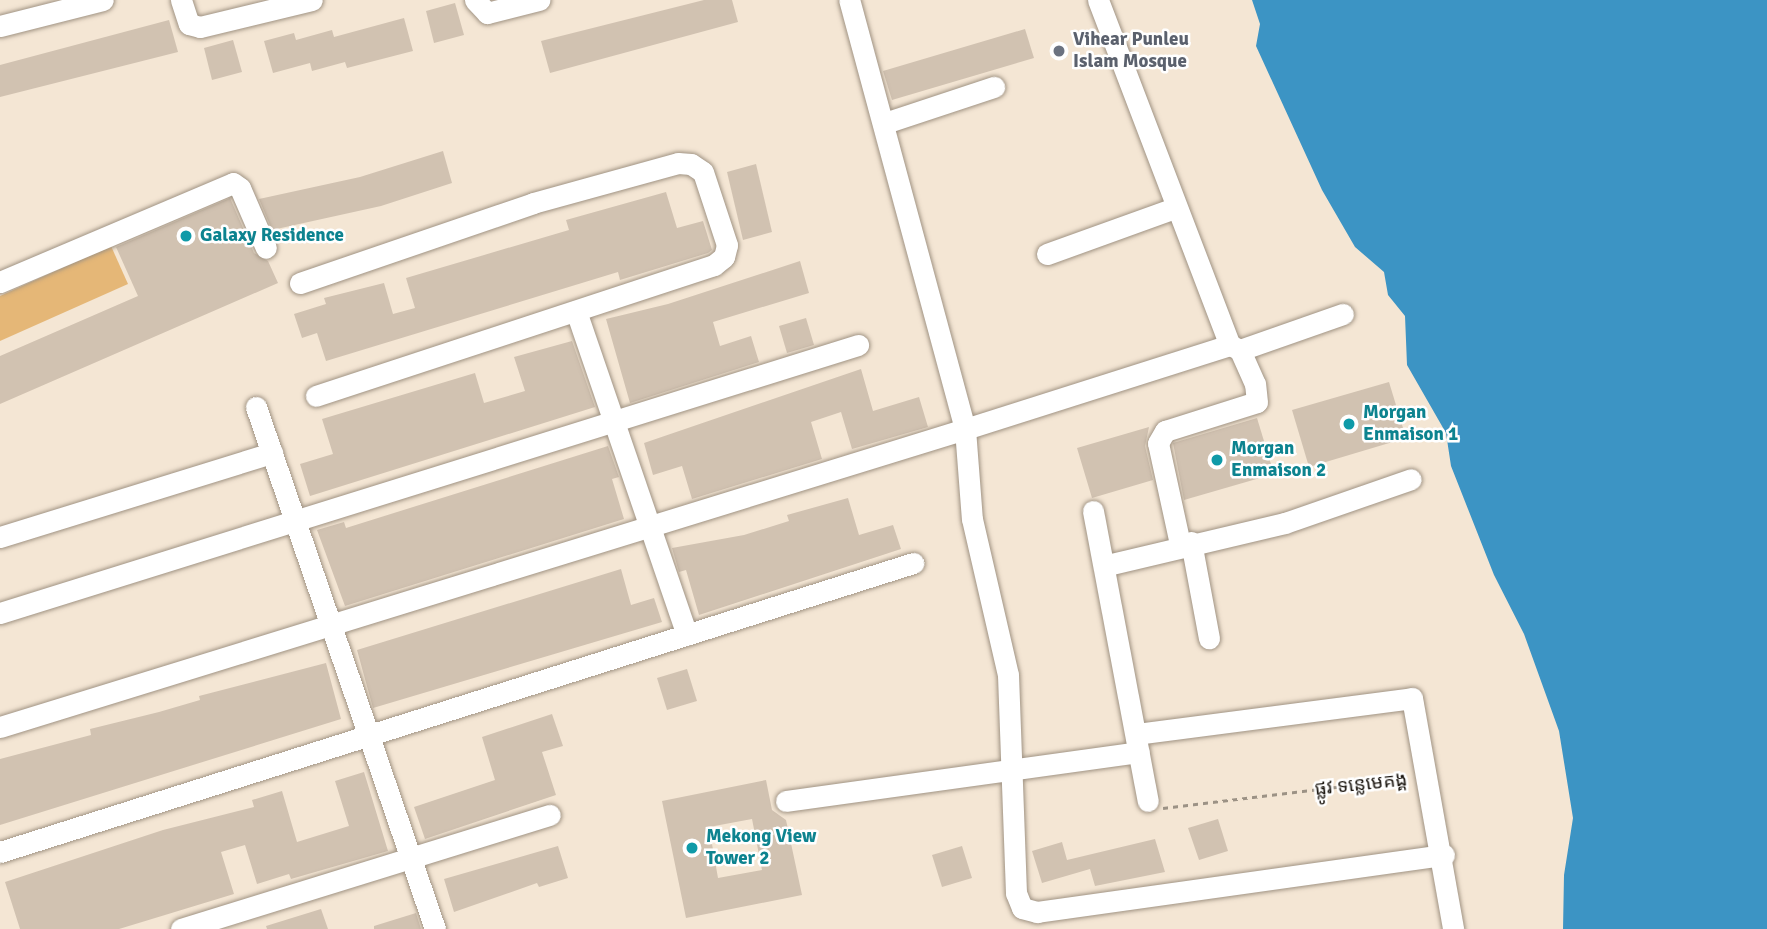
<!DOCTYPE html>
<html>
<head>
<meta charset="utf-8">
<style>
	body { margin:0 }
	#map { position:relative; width:1767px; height:929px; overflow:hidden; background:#f4e6d4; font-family:Signika,"Noto Sans Khmer",sans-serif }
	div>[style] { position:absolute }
	.green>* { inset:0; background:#e5b777 }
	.water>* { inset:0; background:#3c94c4 }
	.building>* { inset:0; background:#d1c2b1 }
	.path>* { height:2.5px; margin-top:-1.25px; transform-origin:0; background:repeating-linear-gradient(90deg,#9c9285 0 5px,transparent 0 10px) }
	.roads { filter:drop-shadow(0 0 2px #a09383) drop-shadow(0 0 2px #a09383) }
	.minor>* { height:21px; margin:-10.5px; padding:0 10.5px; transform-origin:10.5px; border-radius:10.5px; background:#fff }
	.dots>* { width:19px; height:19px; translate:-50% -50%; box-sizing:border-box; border:4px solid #fff; border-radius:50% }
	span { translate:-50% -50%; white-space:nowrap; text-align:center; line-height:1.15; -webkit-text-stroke:5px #fff; paint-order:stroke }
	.worship-label { font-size:19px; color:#5b616d; font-weight:700 }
	.left { translate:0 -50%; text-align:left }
	.culture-label { font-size:19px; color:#0d838f; font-weight:700 }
	.street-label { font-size:19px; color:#1a150f }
</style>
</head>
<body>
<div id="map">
	<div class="green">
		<div style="clip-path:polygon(111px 246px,128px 284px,0 341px,0 296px)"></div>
	</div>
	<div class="water">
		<div style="clip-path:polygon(1252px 0,1767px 0,1767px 929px,1563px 929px,1564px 875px,1573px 818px,1559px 731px,1524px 634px,1494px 575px,1451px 466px,1446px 433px,1407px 365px,1405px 316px,1388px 295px,1384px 272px,1355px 247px,1322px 190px,1256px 46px,1260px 24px)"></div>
	</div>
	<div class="building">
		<div style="clip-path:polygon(704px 0,732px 0,738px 22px,550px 73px,541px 41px)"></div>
		<div style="clip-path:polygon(455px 3px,464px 35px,434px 43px,426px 11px)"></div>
		<div style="clip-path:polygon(404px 18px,413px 51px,347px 68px,345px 62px,312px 71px,310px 63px,273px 73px,264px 41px,294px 33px,296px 40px,332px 30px,334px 37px)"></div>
		<div style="clip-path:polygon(169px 20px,178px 52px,0 97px,0 65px)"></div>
		<div style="clip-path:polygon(1025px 29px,1034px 58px,892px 100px,883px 71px)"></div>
		<div style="clip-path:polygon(233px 40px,242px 72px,212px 80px,204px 48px)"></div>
		<div style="clip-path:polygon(443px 151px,452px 183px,381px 206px,272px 230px,259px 199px,360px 177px)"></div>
		<div style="clip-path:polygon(756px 164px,772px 232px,743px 240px,727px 172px)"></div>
		<div style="clip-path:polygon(666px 192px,677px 228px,703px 221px,712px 250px,708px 253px,620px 280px,618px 272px,326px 361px,317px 333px,302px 338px,294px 314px,326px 304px,324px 298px,384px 283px,393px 314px,415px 308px,406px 278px,569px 230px,566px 220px)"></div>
		<div style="clip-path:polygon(230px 198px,254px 253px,268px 261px,278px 283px,0 404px,0 356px,138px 296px,116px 247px)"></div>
		<div style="clip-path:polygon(800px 261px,809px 293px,713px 322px,720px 346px,751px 336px,759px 362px,630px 403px,606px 319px,668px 304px)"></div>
		<div style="clip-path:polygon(806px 318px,814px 345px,787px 353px,779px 326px)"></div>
		<div style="clip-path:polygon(572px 341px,595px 407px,310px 496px,300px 464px,333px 454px,322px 419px,475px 373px,484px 403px,525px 391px,514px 357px)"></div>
		<div style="clip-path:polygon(861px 369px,873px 411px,919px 397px,928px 427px,852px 449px,841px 412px,811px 422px,822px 459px,692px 499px,682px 466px,653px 475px,644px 443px)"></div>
		<div style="clip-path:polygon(1389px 382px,1406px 438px,1309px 467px,1292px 410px)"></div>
		<div style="clip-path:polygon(1257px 418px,1274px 474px,1184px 500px,1173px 443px)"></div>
		<div style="clip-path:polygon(1149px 427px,1145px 446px,1153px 480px,1092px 498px,1077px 448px)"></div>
		<div style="clip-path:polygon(608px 446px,619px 477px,612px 479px,624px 519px,345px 606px,317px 530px,344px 522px,346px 528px)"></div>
		<div style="clip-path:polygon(848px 498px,859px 535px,893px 525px,901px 549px,699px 615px,686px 570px,679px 572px,672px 548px,744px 535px,789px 521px,787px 515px)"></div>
		<div style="clip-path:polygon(621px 569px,631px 605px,654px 598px,662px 622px,373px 708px,357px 650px)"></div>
		<div style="clip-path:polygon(326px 663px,341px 719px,0 825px,0 759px,91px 735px,90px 729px,159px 712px,200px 700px,199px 696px)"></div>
		<div style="clip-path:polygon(687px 669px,697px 701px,667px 710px,657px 678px)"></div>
		<div style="clip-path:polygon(552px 714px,563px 746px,542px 752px,556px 795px,425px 839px,414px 807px,495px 780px,482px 737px)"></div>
		<div style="clip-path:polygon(364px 772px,388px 851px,291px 879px,289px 874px,257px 884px,245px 845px,221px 852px,234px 894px,119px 929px,20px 929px,5px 882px,163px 830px,254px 807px,252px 800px,282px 791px,297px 842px,349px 826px,335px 781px)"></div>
		<div style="clip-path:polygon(evenodd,766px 780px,772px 810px,786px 820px,802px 895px,686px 918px,662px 801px,766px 780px,752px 819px,762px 870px,718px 878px,709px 827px,752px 819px)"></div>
		<div style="clip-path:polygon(1218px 819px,1228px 851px,1199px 860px,1188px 828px)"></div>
		<div style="clip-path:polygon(1155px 839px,1165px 872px,1095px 886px,1090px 869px,1042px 883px,1032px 851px,1062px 842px,1067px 860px)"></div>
		<div style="clip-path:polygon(558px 846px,568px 878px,539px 887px,537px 883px,454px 912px,444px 879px)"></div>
		<div style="clip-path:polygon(962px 846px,972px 878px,942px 887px,932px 855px)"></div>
		<div style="clip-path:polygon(321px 909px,328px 929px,267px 929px,266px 926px)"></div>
		<div style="clip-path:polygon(416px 913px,421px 929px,374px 929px,374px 926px)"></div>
	</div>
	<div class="path">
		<div style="left:1163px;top:808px;width:249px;rotate:-6.9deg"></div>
	</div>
	<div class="roads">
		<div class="minor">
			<div style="left:181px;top:0;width:25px;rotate:72deg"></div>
			<div style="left:189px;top:24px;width:11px;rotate:15deg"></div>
			<div style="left:200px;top:27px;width:115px;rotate:-13.6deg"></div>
			<div style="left:475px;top:0;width:18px;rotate:47deg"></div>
			<div style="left:487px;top:13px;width:54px;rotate:-14deg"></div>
			<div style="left:1098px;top:0;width:369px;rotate:69.1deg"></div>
			<div style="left:1230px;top:345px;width:278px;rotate:162.4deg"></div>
			<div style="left:965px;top:429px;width:90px;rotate:85.6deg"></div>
			<div style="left:972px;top:519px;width:160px;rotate:77deg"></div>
			<div style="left:1008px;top:675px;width:218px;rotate:87.9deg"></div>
			<div style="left:1016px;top:893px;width:16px;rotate:68deg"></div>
			<div style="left:1022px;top:908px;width:16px;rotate:15deg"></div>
			<div style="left:1037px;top:912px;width:411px;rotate:-8deg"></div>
			<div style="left:0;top:26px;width:106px;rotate:-14.2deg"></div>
			<div style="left:885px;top:123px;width:115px;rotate:-18.3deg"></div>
			<div style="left:1047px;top:254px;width:136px;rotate:-19.8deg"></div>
			<div style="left:0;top:282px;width:253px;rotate:-23deg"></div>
			<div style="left:233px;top:183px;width:9px;rotate:36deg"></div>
			<div style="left:240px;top:188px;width:65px;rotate:66.6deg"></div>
			<div style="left:300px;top:283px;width:246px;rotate:-18.9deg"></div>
			<div style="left:533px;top:203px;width:150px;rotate:-15.4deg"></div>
			<div style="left:678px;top:163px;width:13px;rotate:4deg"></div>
			<div style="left:691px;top:164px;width:14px;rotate:34deg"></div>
			<div style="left:703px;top:172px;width:77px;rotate:71.8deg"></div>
			<div style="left:727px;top:245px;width:12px;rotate:104deg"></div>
			<div style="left:724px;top:257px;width:13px;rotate:141deg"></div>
			<div style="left:714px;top:265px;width:419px;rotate:161.8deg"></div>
			<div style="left:576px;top:311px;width:342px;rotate:71.1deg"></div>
			<div style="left:1240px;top:350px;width:109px;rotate:-19.3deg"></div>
			<div style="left:256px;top:407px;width:552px;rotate:71.07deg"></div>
			<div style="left:1093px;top:511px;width:295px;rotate:79.3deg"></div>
			<div style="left:0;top:537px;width:285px;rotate:-17.2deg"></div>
			<div style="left:1191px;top:542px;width:98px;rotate:79.4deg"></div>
			<div style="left:1180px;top:544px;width:103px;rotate:-102.3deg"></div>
			<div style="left:1158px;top:443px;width:14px;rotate:-60deg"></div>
			<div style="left:1165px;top:431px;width:96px;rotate:-17.5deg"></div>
			<div style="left:1257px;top:402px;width:18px;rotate:-96deg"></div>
			<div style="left:1255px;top:384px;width:37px;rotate:-114deg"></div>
			<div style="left:1240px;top:350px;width:11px;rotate:-153deg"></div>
			<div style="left:1107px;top:565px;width:183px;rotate:-13.3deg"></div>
			<div style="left:1285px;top:523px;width:133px;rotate:-19.2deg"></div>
			<div style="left:0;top:613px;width:899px;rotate:-17.35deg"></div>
			<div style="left:0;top:727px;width:1010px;rotate:-17.16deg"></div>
			<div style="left:965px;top:429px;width:444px;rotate:-105.1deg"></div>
			<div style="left:1136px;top:734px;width:278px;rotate:-7.4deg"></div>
			<div style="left:1412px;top:698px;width:235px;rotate:79.9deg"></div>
			<div style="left:786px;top:801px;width:356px;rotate:-7.9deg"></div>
			<div style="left:0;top:852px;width:958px;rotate:-17.56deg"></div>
			<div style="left:181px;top:929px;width:386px;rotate:-17.2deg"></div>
		</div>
	</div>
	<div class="dots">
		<div style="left:1059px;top:51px;background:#6b7280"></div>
		<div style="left:186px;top:236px;background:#0f9aa8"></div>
		<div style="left:1349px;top:424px;background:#0f9aa8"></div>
		<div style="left:1217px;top:460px;background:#0f9aa8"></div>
		<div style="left:692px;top:848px;background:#0f9aa8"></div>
	</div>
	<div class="worship-label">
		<span class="left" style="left:1073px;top:51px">Vihear Punleu<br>Islam Mosque</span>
	</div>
	<div class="culture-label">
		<span class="left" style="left:200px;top:236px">Galaxy Residence</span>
		<span class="left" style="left:1363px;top:424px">Morgan<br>Enmaison 1</span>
		<span class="left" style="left:1231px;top:460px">Morgan<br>Enmaison 2</span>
		<span class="left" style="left:706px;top:848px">Mekong View<br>Tower 2</span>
	</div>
	<div class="street-label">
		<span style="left:1361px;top:785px;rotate:-6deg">ផ្លូវ ទន្លេមេគង្គ</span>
	</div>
</div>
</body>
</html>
